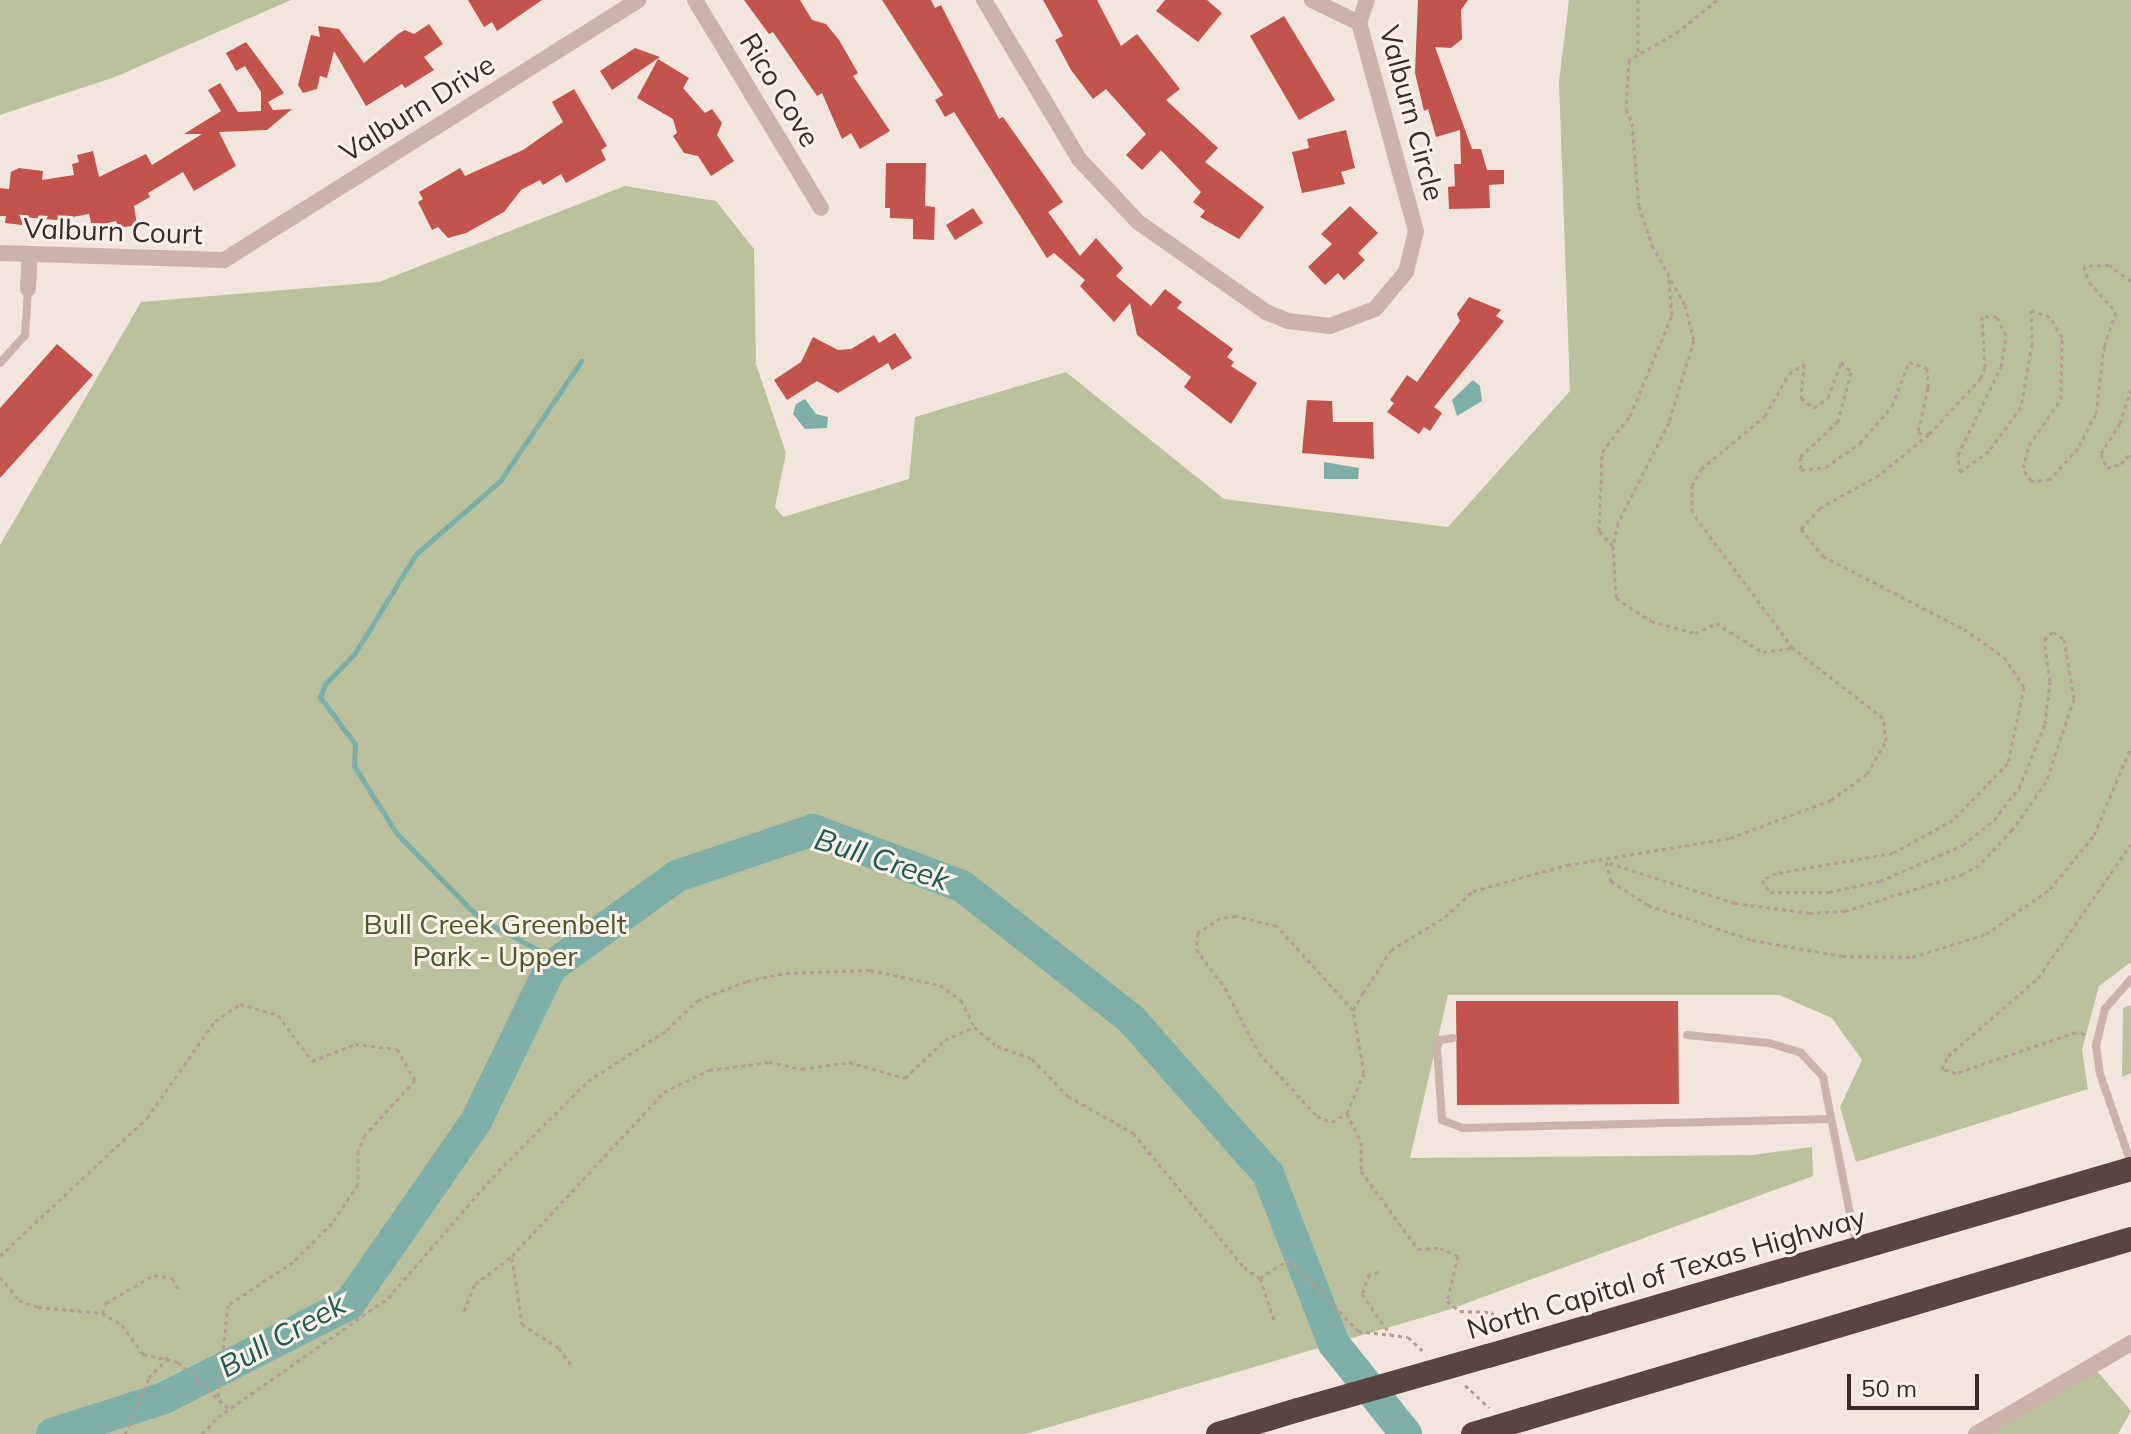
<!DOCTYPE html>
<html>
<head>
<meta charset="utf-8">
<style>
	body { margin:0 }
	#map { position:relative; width:2131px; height:1434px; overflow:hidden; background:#f2e5de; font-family:Mulish,sans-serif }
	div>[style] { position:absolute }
	.green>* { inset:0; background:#bbc19e }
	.water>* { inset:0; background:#7daea8 }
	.stream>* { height:5px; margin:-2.5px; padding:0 2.5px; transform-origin:2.5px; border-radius:2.5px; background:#7daea8 }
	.river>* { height:32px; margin:-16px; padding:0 16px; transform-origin:16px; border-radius:16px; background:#7daea8 }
	.building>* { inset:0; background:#c3544b }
	.path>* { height:3px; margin-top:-1.5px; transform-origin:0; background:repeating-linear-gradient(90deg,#b69d94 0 4px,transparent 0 8px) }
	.lane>* { height:8px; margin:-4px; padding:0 4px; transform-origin:4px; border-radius:4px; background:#cab3aa }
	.street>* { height:16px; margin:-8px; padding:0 8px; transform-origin:8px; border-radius:8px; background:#cab3aa }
	.highway>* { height:24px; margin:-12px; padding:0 12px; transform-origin:12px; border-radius:12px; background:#584441 }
	.highway-bridge>* { height:24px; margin:-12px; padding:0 12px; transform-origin:12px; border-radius:12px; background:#584441 }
	span { translate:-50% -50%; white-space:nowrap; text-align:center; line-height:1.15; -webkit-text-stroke:6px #f9f0ea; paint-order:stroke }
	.street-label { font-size:28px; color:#372b29 }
	.park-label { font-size:28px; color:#4d552e }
	.water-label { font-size:30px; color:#205852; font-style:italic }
	.scale { position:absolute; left:1847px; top:1374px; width:132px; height:36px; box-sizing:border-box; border:4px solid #372b29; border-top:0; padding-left:10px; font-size:24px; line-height:28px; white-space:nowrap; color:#372b29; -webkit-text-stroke:6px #f9f0ea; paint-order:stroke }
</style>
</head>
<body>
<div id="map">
	<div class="green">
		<div style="clip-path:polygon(0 0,291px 0,115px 77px,0 115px)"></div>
		<div style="clip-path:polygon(1569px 0,2131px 0,2131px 962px,2099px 986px,2082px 1050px,2088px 1089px,1856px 1162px,1840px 1107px,1862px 1060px,1832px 1018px,1779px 995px,1448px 995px,1410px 1158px,1753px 1155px,1812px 1147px,1813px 1176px,1448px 1310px,1026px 1434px,0 1434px,0 545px,141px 302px,379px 282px,625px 186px,716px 201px,754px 249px,756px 364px,786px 453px,775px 507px,783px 517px,909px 479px,915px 417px,1066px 372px,1224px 499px,1448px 527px,1570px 391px,1559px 81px)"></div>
		<div style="clip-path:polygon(2131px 1005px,2131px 1073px,2122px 1077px,2123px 1008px)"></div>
		<div style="clip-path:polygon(2097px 1371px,2131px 1411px,2118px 1434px,1970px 1434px)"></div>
	</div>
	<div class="water">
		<div style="clip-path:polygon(1473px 380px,1480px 386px,1482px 401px,1457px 416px,1452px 400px)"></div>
		<div style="clip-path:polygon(805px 399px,816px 414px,828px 417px,827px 428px,805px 429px,793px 414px,796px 404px)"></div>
		<div style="clip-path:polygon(1324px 462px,1359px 468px,1358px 479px,1324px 479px)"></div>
	</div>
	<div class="stream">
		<div style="left:559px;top:961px;width:89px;rotate:-152deg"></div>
		<div style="left:480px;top:919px;width:119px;rotate:-134.3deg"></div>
		<div style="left:397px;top:834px;width:80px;rotate:-122.3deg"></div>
		<div style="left:354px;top:766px;width:22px;rotate:-87deg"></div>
		<div style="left:355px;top:744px;width:59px;rotate:-126.7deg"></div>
		<div style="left:320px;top:697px;width:14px;rotate:-69deg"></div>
		<div style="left:325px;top:684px;width:43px;rotate:-45.9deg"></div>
		<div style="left:355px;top:653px;width:116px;rotate:-58.4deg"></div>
		<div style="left:416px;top:554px;width:111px;rotate:-41deg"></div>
		<div style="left:500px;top:481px;width:145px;rotate:-56deg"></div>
	</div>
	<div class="river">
		<div style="left:52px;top:1434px;width:118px;rotate:-17.8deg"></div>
		<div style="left:164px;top:1398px;width:208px;rotate:-26.9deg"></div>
		<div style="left:349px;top:1304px;width:223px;rotate:-55.2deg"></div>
		<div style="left:476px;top:1121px;width:171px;rotate:-64deg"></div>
		<div style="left:551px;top:967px;width:155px;rotate:-35.8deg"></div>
		<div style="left:677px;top:876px;width:144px;rotate:-18.7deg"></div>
		<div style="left:813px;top:830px;width:159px;rotate:20.6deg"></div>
		<div style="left:962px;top:886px;width:215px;rotate:38.2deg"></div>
		<div style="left:1131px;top:1019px;width:207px;rotate:48.5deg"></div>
		<div style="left:1268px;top:1174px;width:182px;rotate:68.8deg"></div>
		<div style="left:1334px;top:1344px;width:115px;rotate:51.3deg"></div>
	</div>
	<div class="building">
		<div style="clip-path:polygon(468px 0,542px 0,497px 31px,492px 22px,484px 27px)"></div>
		<div style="clip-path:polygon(744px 0,800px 0,812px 20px,826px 24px,839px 40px,858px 73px,853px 76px,890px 131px,860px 149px,851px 133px,842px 139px,822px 93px,817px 96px,773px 32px,769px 34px)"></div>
		<div style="clip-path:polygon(882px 0,931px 0,935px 8px,941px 5px,999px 119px,1003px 117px,1063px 202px,1048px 212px,1080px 256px,1096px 238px,1123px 268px,1116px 276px,1151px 306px,1165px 289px,1182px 302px,1177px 308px,1233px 349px,1227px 357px,1234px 362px,1231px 366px,1257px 383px,1231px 424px,1184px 387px,1191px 377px,1137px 335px,1130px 303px,1114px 322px,1080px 286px,1085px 280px,1054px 253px,1047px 258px,954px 112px,945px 117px,935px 100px,943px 95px)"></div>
		<div style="clip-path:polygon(1043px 0,1097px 0,1121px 46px,1137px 34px,1180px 89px,1166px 100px,1218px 148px,1205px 162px,1264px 207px,1239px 239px,1200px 217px,1205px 211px,1193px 202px,1201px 192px,1161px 150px,1142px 170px,1126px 155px,1146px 134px,1106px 89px,1093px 99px,1071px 70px,1055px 40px,1063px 36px)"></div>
		<div style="clip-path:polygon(1165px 0,1207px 0,1222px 13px,1198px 42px,1156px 11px)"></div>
		<div style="clip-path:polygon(1418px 0,1468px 0,1461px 10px,1462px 39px,1451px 48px,1435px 47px,1472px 149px,1481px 149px,1487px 170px,1504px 170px,1504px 184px,1489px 185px,1490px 208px,1449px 209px,1448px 187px,1455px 186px,1454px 164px,1461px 164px,1460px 130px,1436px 137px,1428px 109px,1424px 111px,1415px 73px)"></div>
		<div style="clip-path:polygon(1284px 16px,1335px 100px,1299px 120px,1250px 36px)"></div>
		<div style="clip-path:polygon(429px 24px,443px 44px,424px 57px,434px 70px,405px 88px,402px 84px,366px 106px,334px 51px,327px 78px,320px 76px,317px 89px,303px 93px,298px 85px,311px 35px,320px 37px,318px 26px,339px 29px,364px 63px,398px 34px,405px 30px,414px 34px)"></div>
		<div style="clip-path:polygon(246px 42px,284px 93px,268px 102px,273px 110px,292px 109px,267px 130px,219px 132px,236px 166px,194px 191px,183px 172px,148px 193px,150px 197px,134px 206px,137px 225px,118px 228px,116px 221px,92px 227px,89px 214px,56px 220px,23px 217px,22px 225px,5px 223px,6px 216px,0 216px,0 188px,9px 189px,11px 172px,19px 168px,43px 171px,42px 180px,74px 175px,72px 164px,79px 162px,77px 155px,93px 151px,99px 177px,146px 154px,152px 165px,202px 134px,184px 134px,221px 111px,208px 90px,220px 83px,238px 112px,261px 111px,261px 92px,245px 66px,236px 71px,226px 53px)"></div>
		<div style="clip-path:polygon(635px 48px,660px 57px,612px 90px,600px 71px)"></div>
		<div style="clip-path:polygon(658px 59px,689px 78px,683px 88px,705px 113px,712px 109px,722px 123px,717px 135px,734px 161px,711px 176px,698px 156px,684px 153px,673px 136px,677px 133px,673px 119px,637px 98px)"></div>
		<div style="clip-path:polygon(574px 89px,607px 146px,601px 150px,606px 160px,566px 183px,561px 174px,543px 185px,540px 180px,521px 190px,504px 212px,466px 233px,448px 238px,438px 227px,432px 230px,418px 202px,423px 199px,419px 192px,460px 168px,465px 176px,523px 150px,563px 122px,552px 102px)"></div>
		<div style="clip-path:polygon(1346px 130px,1355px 168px,1341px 172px,1345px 184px,1302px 193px,1292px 152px,1309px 148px,1307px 139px)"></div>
		<div style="clip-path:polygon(886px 163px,926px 163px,925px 206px,935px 207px,934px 240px,913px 239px,913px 219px,890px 218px,890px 208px,885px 208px)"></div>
		<div style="clip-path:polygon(1350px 206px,1378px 233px,1358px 253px,1365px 260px,1344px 280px,1338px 273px,1325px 285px,1308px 267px,1332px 244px,1321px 234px)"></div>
		<div style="clip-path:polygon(973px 208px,983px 223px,955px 240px,946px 225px)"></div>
		<div style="clip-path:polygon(1469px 297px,1501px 310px,1496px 316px,1504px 321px,1434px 407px,1442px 413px,1430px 431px,1424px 427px,1419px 434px,1387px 412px,1394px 403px,1390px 400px,1407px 375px,1417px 382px,1460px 321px,1457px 314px)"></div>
		<div style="clip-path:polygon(895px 333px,912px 358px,892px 370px,888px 363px,838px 393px,817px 381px,787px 400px,774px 380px,801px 362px,813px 337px,838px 350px,851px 349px,874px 335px,879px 343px)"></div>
		<div style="clip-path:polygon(57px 344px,93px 375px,0 478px,0 408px)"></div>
		<div style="clip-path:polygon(1307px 400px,1332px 401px,1333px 422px,1373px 422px,1374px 459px,1302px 453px)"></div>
		<div style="clip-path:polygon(1456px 1001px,1678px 1001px,1679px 1104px,1457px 1105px)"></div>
	</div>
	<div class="path">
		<div style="left:1638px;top:0;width:52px;rotate:90deg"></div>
		<div style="left:1717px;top:0;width:49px;rotate:140.8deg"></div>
		<div style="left:1679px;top:31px;width:58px;rotate:149.9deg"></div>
		<div style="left:1629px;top:60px;width:49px;rotate:93.5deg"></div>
		<div style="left:1626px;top:109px;width:15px;rotate:67deg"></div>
		<div style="left:1632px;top:123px;width:83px;rotate:85.2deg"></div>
		<div style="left:1639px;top:206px;width:41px;rotate:71.6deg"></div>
		<div style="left:1652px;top:245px;width:68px;rotate:61.2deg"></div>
		<div style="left:1685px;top:305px;width:36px;rotate:76deg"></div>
		<div style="left:1694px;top:340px;width:86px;rotate:107deg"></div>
		<div style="left:1669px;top:422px;width:113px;rotate:116.8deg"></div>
		<div style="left:1618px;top:523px;width:24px;rotate:102deg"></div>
		<div style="left:1613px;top:546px;width:52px;rotate:86.7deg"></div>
		<div style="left:1616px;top:598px;width:42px;rotate:33.3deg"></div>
		<div style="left:1651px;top:621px;width:46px;rotate:15.3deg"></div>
		<div style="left:1695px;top:633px;width:23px;rotate:-25deg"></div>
		<div style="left:1716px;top:623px;width:55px;rotate:31.7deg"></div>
		<div style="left:1763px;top:652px;width:30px;rotate:-8deg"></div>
		<div style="left:1793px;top:648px;width:169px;rotate:-126.6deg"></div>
		<div style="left:1692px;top:512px;width:26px;rotate:-90deg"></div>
		<div style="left:1692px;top:486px;width:19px;rotate:-62deg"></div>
		<div style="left:1701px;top:469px;width:83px;rotate:-39.6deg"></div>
		<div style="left:1765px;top:416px;width:48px;rotate:-60.3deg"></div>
		<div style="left:1789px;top:374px;width:18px;rotate:-34deg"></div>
		<div style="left:1804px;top:364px;width:34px;rotate:95deg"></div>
		<div style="left:1801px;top:398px;width:16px;rotate:38deg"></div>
		<div style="left:1814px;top:408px;width:17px;rotate:-36deg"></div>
		<div style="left:1828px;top:398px;width:38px;rotate:-70deg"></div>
		<div style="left:1841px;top:362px;width:14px;rotate:45deg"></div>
		<div style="left:1851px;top:372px;width:51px;rotate:104.9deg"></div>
		<div style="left:1838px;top:421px;width:52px;rotate:136.5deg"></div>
		<div style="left:1800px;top:457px;width:13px;rotate:86deg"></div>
		<div style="left:1801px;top:470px;width:25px;rotate:-7deg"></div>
		<div style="left:1826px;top:467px;width:42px;rotate:-35.2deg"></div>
		<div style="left:1860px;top:443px;width:49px;rotate:-49.1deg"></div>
		<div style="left:1892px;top:406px;width:47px;rotate:-68.9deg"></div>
		<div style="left:1909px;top:362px;width:19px;rotate:18deg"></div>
		<div style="left:1927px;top:368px;width:20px;rotate:87deg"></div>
		<div style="left:1928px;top:388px;width:46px;rotate:102.5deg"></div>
		<div style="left:1918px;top:433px;width:11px;rotate:5deg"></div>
		<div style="left:2131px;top:281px;width:27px;rotate:-144deg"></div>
		<div style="left:2109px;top:265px;width:25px;rotate:178deg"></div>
		<div style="left:2084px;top:266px;width:17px;rotate:73deg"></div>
		<div style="left:2089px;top:282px;width:40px;rotate:48deg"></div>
		<div style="left:2116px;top:312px;width:36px;rotate:109deg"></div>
		<div style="left:2104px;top:346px;width:68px;rotate:96.7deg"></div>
		<div style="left:2096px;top:414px;width:38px;rotate:118deg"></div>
		<div style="left:2078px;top:448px;width:42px;rotate:132.1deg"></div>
		<div style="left:2050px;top:479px;width:19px;rotate:174deg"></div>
		<div style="left:2031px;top:481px;width:15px;rotate:-122deg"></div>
		<div style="left:2023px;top:468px;width:24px;rotate:-75deg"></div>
		<div style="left:2029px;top:445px;width:56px;rotate:-55.2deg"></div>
		<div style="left:2061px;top:399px;width:62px;rotate:-89.1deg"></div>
		<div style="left:2062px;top:337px;width:23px;rotate:-121deg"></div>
		<div style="left:2050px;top:317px;width:20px;rotate:-160deg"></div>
		<div style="left:2031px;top:310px;width:34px;rotate:88deg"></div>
		<div style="left:2032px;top:344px;width:64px;rotate:99.9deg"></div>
		<div style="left:2021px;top:407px;width:54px;rotate:126deg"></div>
		<div style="left:1989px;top:451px;width:36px;rotate:144deg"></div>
		<div style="left:1960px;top:472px;width:17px;rotate:-97deg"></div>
		<div style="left:1958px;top:455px;width:98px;rotate:-64deg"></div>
		<div style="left:2001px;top:367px;width:32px;rotate:-81deg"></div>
		<div style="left:2006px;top:335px;width:20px;rotate:-117deg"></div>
		<div style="left:1997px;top:317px;width:15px;rotate:-176deg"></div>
		<div style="left:1982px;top:316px;width:51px;rotate:86.6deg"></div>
		<div style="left:1985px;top:367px;width:12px;rotate:110deg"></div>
		<div style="left:1981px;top:378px;width:76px;rotate:132.9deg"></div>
		<div style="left:1929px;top:434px;width:65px;rotate:140.6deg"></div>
		<div style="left:1879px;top:475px;width:68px;rotate:150.8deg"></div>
		<div style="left:1820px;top:508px;width:28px;rotate:132deg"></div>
		<div style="left:1801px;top:529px;width:35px;rotate:51deg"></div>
		<div style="left:1823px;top:556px;width:159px;rotate:27.4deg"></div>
		<div style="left:1964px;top:629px;width:49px;rotate:35deg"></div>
		<div style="left:2004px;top:657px;width:36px;rotate:56deg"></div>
		<div style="left:2024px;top:687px;width:78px;rotate:101.9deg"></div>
		<div style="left:2008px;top:763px;width:79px;rotate:134deg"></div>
		<div style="left:1953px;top:820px;width:68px;rotate:151.2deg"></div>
		<div style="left:1893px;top:853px;width:119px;rotate:170.3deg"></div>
		<div style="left:1776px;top:873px;width:16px;rotate:153deg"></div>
		<div style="left:1762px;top:880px;width:14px;rotate:56deg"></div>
		<div style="left:1770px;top:892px;width:59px"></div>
		<div style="left:1829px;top:892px;width:52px;rotate:-12.2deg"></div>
		<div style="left:1880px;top:881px;width:90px;rotate:-23.4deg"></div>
		<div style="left:1963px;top:845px;width:40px;rotate:-39deg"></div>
		<div style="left:1994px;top:820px;width:41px;rotate:-52deg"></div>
		<div style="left:2019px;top:788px;width:69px;rotate:-67.9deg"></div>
		<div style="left:2045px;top:724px;width:43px;rotate:-83.4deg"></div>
		<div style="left:2050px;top:681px;width:41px;rotate:-98.3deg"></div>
		<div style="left:2044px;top:640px;width:12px;rotate:-42deg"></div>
		<div style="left:2053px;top:632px;width:13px;rotate:32deg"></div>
		<div style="left:2064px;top:639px;width:61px;rotate:80.5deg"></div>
		<div style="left:2074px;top:699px;width:88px;rotate:108.6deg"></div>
		<div style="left:2046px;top:782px;width:59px;rotate:125.3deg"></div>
		<div style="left:2012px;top:830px;width:48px;rotate:133.3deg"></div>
		<div style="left:1979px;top:865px;width:18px;rotate:151deg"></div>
		<div style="left:1963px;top:874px;width:124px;rotate:162.6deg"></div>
		<div style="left:1845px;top:911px;width:35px;rotate:177deg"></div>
		<div style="left:1810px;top:913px;width:76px;rotate:-172.4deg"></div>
		<div style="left:1735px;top:903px;width:135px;rotate:-162.4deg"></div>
		<div style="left:1606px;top:862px;width:20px;rotate:75deg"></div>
		<div style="left:1611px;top:881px;width:44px;rotate:33deg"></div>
		<div style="left:1648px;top:905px;width:110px;rotate:18.6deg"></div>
		<div style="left:1752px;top:940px;width:91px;rotate:10.1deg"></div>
		<div style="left:1842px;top:956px;width:70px;rotate:0.8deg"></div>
		<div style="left:1912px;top:957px;width:77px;rotate:-17.3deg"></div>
		<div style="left:1986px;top:934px;width:78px;rotate:-35.1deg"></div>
		<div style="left:2050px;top:889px;width:70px;rotate:-50.8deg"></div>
		<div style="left:2094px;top:835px;width:95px;rotate:-67.2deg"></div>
		<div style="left:2131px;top:389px;width:36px;rotate:108deg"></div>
		<div style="left:2120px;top:423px;width:36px;rotate:122deg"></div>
		<div style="left:2101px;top:454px;width:15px;rotate:67deg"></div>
		<div style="left:2107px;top:468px;width:15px;rotate:-16deg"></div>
		<div style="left:2121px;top:464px;width:15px;rotate:-48deg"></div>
		<div style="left:1613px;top:546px;width:21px;rotate:-133deg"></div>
		<div style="left:1599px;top:531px;width:79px;rotate:-87.8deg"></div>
		<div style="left:1602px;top:452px;width:46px;rotate:-52.1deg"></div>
		<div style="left:1630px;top:416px;width:109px;rotate:-67.4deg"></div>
		<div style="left:1672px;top:315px;width:36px;rotate:-95deg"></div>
		<div style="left:1353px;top:1010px;width:113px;rotate:-132.1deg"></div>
		<div style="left:1277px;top:926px;width:42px;rotate:-166.3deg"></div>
		<div style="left:1236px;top:916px;width:16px;rotate:173deg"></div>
		<div style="left:1220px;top:918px;width:27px;rotate:146deg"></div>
		<div style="left:1198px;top:933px;width:16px;rotate:97deg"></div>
		<div style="left:1196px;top:949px;width:49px;rotate:53.4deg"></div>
		<div style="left:1225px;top:988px;width:73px;rotate:62.4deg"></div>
		<div style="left:1259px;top:1053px;width:86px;rotate:47.4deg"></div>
		<div style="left:1317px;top:1116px;width:16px;rotate:22deg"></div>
		<div style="left:1332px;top:1122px;width:17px;rotate:-31deg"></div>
		<div style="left:1347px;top:1113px;width:43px;rotate:-67deg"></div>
		<div style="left:1364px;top:1073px;width:64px;rotate:-99.9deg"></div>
		<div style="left:1353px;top:1010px;width:20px;rotate:-60deg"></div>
		<div style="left:1363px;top:993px;width:51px;rotate:-56.9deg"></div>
		<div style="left:1391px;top:950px;width:63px;rotate:-31.4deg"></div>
		<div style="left:1445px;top:917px;width:38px;rotate:-43deg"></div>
		<div style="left:1473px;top:891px;width:98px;rotate:-15.5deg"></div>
		<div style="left:1567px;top:865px;width:165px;rotate:-9.4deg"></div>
		<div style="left:1730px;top:838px;width:108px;rotate:-20.6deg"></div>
		<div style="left:1831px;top:800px;width:44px;rotate:-35.8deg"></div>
		<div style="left:1867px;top:774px;width:38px;rotate:-60deg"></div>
		<div style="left:1886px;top:741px;width:23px;rotate:-97deg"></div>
		<div style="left:1883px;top:718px;width:114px;rotate:-142.1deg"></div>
		<div style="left:2085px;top:1034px;width:9px;rotate:-167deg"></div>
		<div style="left:2076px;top:1032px;width:127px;rotate:161.1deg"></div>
		<div style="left:1956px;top:1073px;width:15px;rotate:-164deg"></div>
		<div style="left:1942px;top:1069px;width:14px;rotate:-65deg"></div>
		<div style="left:1948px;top:1056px;width:119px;rotate:-40.9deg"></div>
		<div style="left:2038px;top:978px;width:163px;rotate:-55.2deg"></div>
		<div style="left:1347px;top:1113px;width:32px;rotate:64deg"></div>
		<div style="left:1361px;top:1142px;width:29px;rotate:90deg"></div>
		<div style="left:1361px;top:1171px;width:97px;rotate:53.8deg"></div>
		<div style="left:1418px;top:1249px;width:22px;rotate:-3deg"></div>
		<div style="left:1440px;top:1248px;width:20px;rotate:24deg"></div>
		<div style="left:1458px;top:1256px;width:46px;rotate:103.7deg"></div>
		<div style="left:1447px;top:1301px;width:16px;rotate:38deg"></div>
		<div style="left:1460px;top:1311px;width:33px;rotate:2deg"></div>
		<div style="left:1493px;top:1312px;width:12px;rotate:104deg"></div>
		<div style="left:1490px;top:1324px;width:25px;rotate:148deg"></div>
		<div style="left:0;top:1256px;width:202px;rotate:-43.2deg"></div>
		<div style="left:147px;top:1118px;width:118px;rotate:-55deg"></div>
		<div style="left:215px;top:1021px;width:30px;rotate:-34deg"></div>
		<div style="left:240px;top:1004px;width:40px;rotate:16deg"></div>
		<div style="left:278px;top:1015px;width:57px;rotate:53.5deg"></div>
		<div style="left:312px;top:1061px;width:46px;rotate:-21.6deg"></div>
		<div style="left:355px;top:1044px;width:42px;rotate:6.8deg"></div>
		<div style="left:397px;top:1049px;width:36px;rotate:60deg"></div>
		<div style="left:415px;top:1080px;width:74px;rotate:132.3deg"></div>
		<div style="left:365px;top:1135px;width:17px;rotate:114deg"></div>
		<div style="left:358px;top:1151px;width:33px;rotate:90deg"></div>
		<div style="left:358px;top:1184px;width:47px;rotate:123.7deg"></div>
		<div style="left:332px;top:1223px;width:55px;rotate:135deg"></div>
		<div style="left:293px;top:1262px;width:78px;rotate:146.5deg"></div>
		<div style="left:228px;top:1305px;width:95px;rotate:96.1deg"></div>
		<div style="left:512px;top:1258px;width:67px;rotate:81.4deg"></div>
		<div style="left:522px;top:1324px;width:44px;rotate:33deg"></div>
		<div style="left:559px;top:1348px;width:24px;rotate:55deg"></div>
		<div style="left:1379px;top:1272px;width:10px;rotate:169deg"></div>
		<div style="left:1369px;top:1274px;width:21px;rotate:109deg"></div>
		<div style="left:1362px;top:1294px;width:49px;rotate:55deg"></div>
		<div style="left:0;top:1277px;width:30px;rotate:50deg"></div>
		<div style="left:19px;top:1300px;width:20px;rotate:20deg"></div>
		<div style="left:38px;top:1307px;width:64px;rotate:5.4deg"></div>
		<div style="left:102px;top:1313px;width:23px;rotate:31deg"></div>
		<div style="left:122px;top:1325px;width:36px;rotate:54deg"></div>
		<div style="left:143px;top:1354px;width:36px;rotate:13deg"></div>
		<div style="left:178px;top:1362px;width:71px;rotate:42.7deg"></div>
		<div style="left:1260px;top:1278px;width:44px;rotate:71.6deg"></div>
		<div style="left:464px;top:1311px;width:29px;rotate:-68deg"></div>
		<div style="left:475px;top:1284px;width:46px;rotate:-37.1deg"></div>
		<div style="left:512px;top:1256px;width:224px;rotate:-47.2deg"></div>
		<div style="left:664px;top:1092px;width:50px;rotate:-26.1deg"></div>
		<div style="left:709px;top:1070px;width:61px;rotate:-7.6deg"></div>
		<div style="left:769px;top:1062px;width:34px;rotate:12deg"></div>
		<div style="left:802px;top:1069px;width:48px;rotate:-8.5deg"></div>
		<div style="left:849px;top:1062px;width:58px;rotate:15.9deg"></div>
		<div style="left:905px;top:1078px;width:55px;rotate:-43.5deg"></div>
		<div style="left:945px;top:1040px;width:32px;rotate:-24deg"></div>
		<div style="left:102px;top:1313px;width:11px;rotate:-68deg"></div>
		<div style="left:106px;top:1303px;width:56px;rotate:-30.3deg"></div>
		<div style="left:154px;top:1275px;width:18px;rotate:9deg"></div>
		<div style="left:172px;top:1278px;width:14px;rotate:60deg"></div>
		<div style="left:1465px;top:1385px;width:33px;rotate:43deg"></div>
		<div style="left:125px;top:1434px;width:61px;rotate:-66.8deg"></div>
		<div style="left:149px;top:1378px;width:28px;rotate:-48deg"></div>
		<div style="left:202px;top:1434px;width:23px;rotate:-47deg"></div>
		<div style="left:218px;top:1417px;width:208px;rotate:-35deg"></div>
		<div style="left:388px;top:1298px;width:168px;rotate:-49.1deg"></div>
		<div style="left:498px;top:1171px;width:127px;rotate:-45deg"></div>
		<div style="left:588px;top:1081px;width:94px;rotate:-32.8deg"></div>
		<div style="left:667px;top:1030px;width:43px;rotate:-44.1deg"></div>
		<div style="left:698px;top:1000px;width:53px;rotate:-21.2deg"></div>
		<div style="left:747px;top:981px;width:40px;rotate:-12deg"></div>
		<div style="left:786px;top:973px;width:84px;rotate:-2deg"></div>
		<div style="left:870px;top:970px;width:72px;rotate:12.1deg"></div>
		<div style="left:940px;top:985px;width:26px;rotate:36deg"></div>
		<div style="left:961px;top:1000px;width:30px;rotate:64deg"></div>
		<div style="left:974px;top:1027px;width:30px;rotate:40deg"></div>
		<div style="left:997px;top:1046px;width:37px;rotate:20deg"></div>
		<div style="left:1032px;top:1059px;width:52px;rotate:45.8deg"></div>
		<div style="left:1068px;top:1096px;width:75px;rotate:29.6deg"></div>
		<div style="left:1133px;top:1133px;width:174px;rotate:50.4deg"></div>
		<div style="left:1244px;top:1267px;width:19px;rotate:35deg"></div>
		<div style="left:1260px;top:1278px;width:30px;rotate:-33deg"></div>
		<div style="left:1285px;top:1262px;width:10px;rotate:17deg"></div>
		<div style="left:1295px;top:1265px;width:91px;rotate:46.3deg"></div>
		<div style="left:1358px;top:1331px;width:50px;rotate:6.8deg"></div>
		<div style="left:1408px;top:1337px;width:23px;rotate:43deg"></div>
	</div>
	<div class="lane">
		<div style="left:0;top:363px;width:38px;rotate:-48deg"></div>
		<div style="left:25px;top:335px;width:45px;rotate:-86.2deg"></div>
		<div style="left:2131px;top:979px;width:40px;rotate:131deg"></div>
		<div style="left:2105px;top:1009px;width:38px;rotate:104deg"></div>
		<div style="left:2096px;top:1046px;width:28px;rotate:82deg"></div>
		<div style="left:2100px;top:1074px;width:94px;rotate:70.8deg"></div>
		<div style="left:1687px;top:1035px;width:82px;rotate:5.6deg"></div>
		<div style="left:1769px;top:1043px;width:34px;rotate:17deg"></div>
		<div style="left:1801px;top:1053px;width:33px;rotate:47deg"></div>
		<div style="left:1823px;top:1077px;width:170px;rotate:78.8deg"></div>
		<div style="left:1453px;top:1038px;width:13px;rotate:171deg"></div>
		<div style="left:1440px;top:1040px;width:9px;rotate:111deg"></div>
		<div style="left:1437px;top:1048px;width:72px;rotate:86deg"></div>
		<div style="left:1442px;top:1120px;width:22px;rotate:21deg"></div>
		<div style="left:1463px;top:1128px;width:366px;rotate:-1.4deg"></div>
	</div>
	<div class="street">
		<div style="left:695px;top:0;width:243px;rotate:58.8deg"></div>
		<div style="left:984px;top:0;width:185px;rotate:59.1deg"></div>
		<div style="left:1079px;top:159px;width:86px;rotate:46.9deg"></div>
		<div style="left:1138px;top:222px;width:156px;rotate:35.1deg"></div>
		<div style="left:1266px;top:312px;width:24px;rotate:22deg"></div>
		<div style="left:1288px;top:321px;width:42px;rotate:6.8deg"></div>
		<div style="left:1330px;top:326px;width:48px;rotate:-20.7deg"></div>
		<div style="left:1375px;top:309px;width:48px;rotate:-50deg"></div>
		<div style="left:1406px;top:272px;width:42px;rotate:-76.3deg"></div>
		<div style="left:1416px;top:231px;width:216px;rotate:-105.3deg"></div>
		<div style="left:1359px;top:23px;width:24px;rotate:-71deg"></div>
		<div style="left:1312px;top:0;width:52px;rotate:26.1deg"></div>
		<div style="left:0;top:253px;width:224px;rotate:1.8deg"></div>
		<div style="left:224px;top:260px;width:489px;rotate:-32.1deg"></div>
		<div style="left:28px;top:289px;width:34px;rotate:-87deg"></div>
		<div style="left:1976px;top:1434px;width:180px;rotate:-30.4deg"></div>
	</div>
	<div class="highway">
		<div style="left:1488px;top:1356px;width:670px;rotate:-16.22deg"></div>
		<div style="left:1524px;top:1419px;width:633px;rotate:-16.52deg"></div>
		<div style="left:1218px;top:1434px;width:84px;rotate:-16.7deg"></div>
	</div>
	<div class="highway-bridge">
		<div style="left:1298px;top:1410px;width:198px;rotate:-15.9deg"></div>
		<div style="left:1473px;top:1434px;width:53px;rotate:-16.4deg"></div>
	</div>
	<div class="street-label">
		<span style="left:780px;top:90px;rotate:59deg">Rico Cove</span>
		<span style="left:417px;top:108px;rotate:-32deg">Valburn Drive</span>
		<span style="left:1412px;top:113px;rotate:75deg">Valburn Circle</span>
		<span style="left:113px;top:231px;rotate:2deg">Valburn Court</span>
		<span style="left:1666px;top:1273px;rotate:-16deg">North Capital of Texas Highway</span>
	</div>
	<div class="park-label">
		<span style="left:495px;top:940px">Bull Creek Greenbelt<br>Park - Upper</span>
	</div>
	<div class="water-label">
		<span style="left:882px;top:859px;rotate:18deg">Bull Creek</span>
		<span style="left:282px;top:1335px;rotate:-29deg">Bull Creek</span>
	</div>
	<div class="scale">50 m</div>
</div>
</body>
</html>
